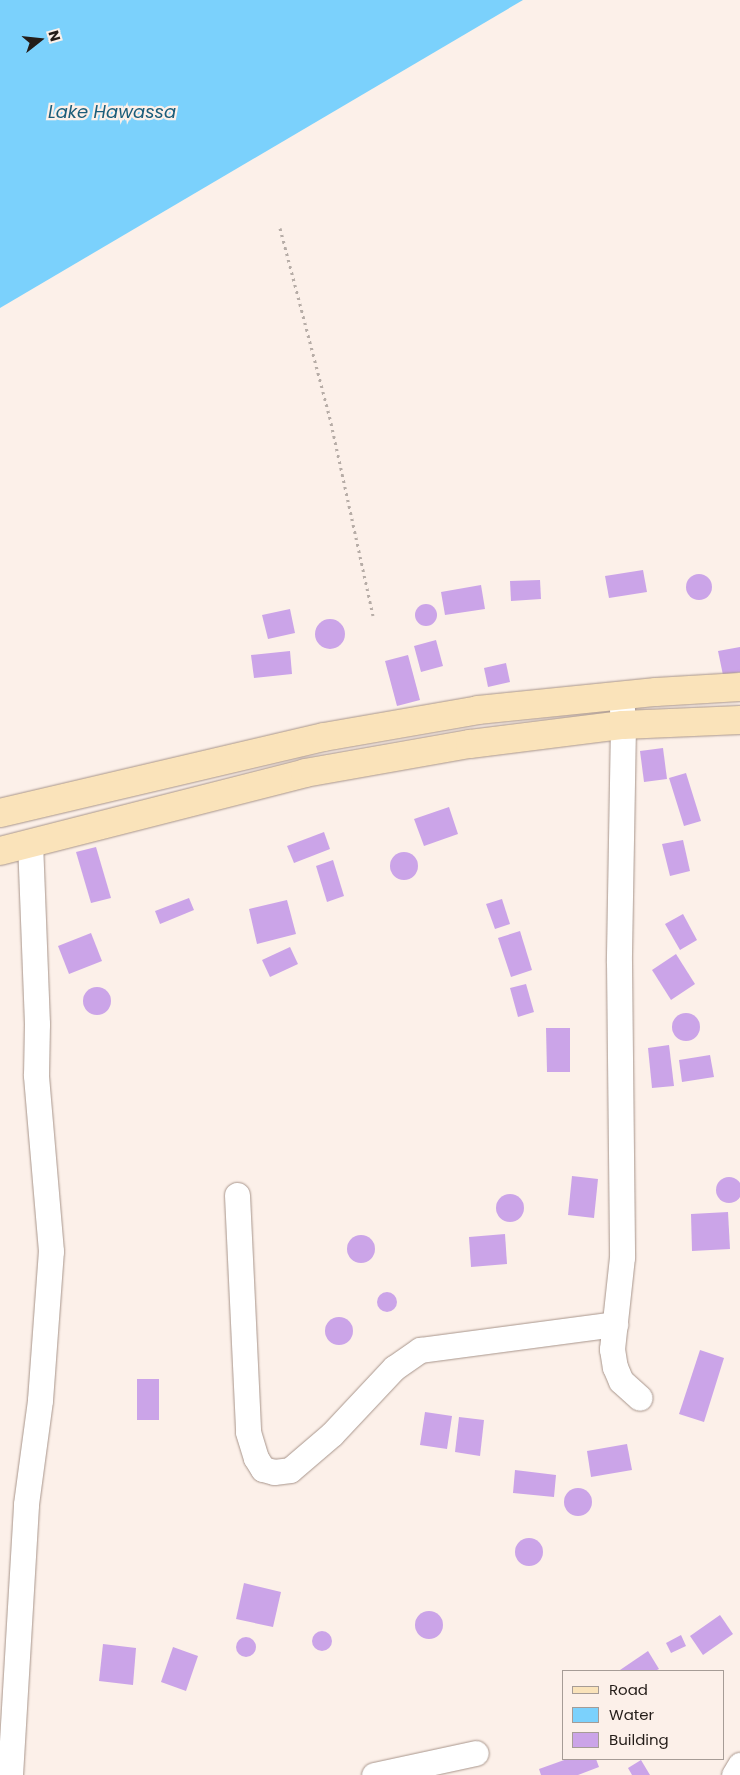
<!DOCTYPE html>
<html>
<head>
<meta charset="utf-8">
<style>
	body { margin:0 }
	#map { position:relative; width:740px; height:1775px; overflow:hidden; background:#fcf0e9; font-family:Poppins,sans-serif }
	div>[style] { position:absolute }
	.water>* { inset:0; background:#7bd1fc }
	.building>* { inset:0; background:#cba4e8 }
	.round { border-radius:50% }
	.path>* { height:3px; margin-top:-1.5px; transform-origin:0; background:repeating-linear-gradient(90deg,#b7ada7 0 2.5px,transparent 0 6.5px) }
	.roads { filter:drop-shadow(0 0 1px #a8958b) drop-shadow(0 0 1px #a8958b) }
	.street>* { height:25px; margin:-12.5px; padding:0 12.5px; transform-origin:12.5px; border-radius:12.5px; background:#fff }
	.secondary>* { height:28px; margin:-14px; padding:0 14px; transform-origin:14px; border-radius:14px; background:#fae3ba }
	span { translate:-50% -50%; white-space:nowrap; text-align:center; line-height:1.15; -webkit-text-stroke:4.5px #fcf0e9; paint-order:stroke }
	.water-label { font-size:18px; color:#1b5d7a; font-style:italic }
	.legend { position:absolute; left:562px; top:1670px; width:162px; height:90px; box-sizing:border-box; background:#fcf0e9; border:1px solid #a69c96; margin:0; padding:6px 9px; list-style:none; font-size:15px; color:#241d19 }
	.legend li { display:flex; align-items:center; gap:10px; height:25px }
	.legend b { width:25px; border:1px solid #a69c96 }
	.north { position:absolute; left:15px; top:15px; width:50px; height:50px; -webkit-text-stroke:4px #fcf0e9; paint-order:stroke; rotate:74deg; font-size:14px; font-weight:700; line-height:20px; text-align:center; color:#241d19 }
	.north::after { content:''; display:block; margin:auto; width:18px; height:22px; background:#241d19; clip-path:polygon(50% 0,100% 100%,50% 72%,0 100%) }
</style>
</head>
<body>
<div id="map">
	<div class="water">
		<div style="clip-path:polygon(0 0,523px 0,0 308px)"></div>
	</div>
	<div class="building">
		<div style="clip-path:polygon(643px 570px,647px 592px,609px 598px,605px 576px)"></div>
		<div class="round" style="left:686px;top:574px;width:26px;height:26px"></div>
		<div style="clip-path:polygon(540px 580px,541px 599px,511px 601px,510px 581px)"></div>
		<div style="clip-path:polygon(481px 585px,485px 609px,445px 615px,441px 592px)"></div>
		<div class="round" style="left:415px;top:604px;width:22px;height:22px"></div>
		<div style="clip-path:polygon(290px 609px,295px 633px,268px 639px,262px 615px)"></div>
		<div class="round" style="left:315px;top:619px;width:30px;height:30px"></div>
		<div style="clip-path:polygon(436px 640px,443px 666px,421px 672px,414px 646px)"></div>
		<div style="clip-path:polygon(740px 647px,740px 672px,723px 675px,718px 651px)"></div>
		<div style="clip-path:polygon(290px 651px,292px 674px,254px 678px,251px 655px)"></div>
		<div style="clip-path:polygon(408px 655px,420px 700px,397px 706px,385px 661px)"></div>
		<div style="clip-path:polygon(506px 663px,510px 682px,488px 687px,484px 668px)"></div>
		<div style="clip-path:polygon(663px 748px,667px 779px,644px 782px,640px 751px)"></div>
		<div style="clip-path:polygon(686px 773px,701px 821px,684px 826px,669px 778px)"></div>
		<div style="clip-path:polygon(449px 807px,458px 834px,424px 846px,414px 819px)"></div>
		<div style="clip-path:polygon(324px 832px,330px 849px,294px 863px,287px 846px)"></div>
		<div style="clip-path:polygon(683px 840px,690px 871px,670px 876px,662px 844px)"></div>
		<div style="clip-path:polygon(96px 847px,111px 898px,91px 903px,76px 852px)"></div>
		<div class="round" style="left:390px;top:852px;width:28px;height:28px"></div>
		<div style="clip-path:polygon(333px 860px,344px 896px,327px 902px,316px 866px)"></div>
		<div style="clip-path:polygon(189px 898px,194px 910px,160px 924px,155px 911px)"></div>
		<div style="clip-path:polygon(502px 899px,510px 924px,495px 929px,486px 904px)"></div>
		<div style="clip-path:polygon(287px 900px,296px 934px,257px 944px,249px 909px)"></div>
		<div style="clip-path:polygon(683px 914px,697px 940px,680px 950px,665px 924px)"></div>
		<div style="clip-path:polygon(520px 931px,532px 970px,511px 977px,498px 938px)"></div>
		<div style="clip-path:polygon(91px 933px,102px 961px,69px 974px,58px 946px)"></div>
		<div style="clip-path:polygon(290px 947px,298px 964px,270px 977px,262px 960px)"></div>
		<div style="clip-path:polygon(676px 954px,695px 984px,671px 1000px,652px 970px)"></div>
		<div style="clip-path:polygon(526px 984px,534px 1012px,518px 1017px,510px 988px)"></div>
		<div class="round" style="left:83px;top:987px;width:28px;height:28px"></div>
		<div class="round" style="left:672px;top:1013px;width:28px;height:28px"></div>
		<div style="clip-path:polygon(546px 1028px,570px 1028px,570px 1072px,547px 1072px)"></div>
		<div style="clip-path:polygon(669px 1045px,674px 1086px,652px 1088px,648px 1048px)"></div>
		<div style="clip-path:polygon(710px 1055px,714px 1077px,682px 1082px,679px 1060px)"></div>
		<div style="clip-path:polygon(572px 1176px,598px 1179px,594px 1218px,568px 1215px)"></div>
		<div class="round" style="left:716px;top:1177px;width:26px;height:26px"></div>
		<div class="round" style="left:496px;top:1194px;width:28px;height:28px"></div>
		<div style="clip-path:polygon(728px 1212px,730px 1249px,692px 1251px,691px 1214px)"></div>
		<div style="clip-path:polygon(505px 1234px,507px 1264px,471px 1267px,469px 1237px)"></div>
		<div class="round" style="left:347px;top:1235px;width:28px;height:28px"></div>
		<div class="round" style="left:377px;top:1292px;width:20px;height:20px"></div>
		<div class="round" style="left:325px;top:1317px;width:28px;height:28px"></div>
		<div style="clip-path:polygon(700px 1350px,724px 1358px,704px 1422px,679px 1414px)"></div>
		<div style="clip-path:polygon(137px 1379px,159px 1379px,159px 1420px,137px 1420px)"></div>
		<div style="clip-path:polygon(425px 1412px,452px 1416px,447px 1449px,420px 1445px)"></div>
		<div style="clip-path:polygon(459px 1417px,484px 1420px,480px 1456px,455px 1452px)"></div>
		<div style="clip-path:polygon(627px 1444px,632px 1470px,591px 1477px,587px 1451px)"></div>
		<div style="clip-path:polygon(515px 1470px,556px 1475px,554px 1497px,513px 1493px)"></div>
		<div class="round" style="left:564px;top:1488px;width:28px;height:28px"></div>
		<div class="round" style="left:515px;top:1538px;width:28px;height:28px"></div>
		<div style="clip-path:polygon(244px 1583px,281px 1592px,273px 1627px,236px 1619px)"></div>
		<div class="round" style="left:415px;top:1611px;width:28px;height:28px"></div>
		<div style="clip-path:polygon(720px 1615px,733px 1634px,703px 1655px,690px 1636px)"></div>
		<div class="round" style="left:312px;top:1631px;width:20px;height:20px"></div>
		<div style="clip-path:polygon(681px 1635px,686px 1646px,671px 1653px,666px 1643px)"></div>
		<div class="round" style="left:236px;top:1637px;width:20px;height:20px"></div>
		<div style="clip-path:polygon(103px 1644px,136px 1648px,133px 1685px,99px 1681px)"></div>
		<div style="clip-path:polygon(173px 1647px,198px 1656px,186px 1691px,161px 1682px)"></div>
		<div style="clip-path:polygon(648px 1651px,659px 1669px,655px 1671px,621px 1671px,620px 1670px)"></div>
		<div style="clip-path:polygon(567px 1759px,596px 1759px,599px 1767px,578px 1775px,541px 1775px,539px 1769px)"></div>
		<div style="clip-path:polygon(641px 1760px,650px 1775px,632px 1775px,628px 1768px)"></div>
	</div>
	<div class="path">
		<div style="left:280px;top:228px;width:202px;rotate:75.3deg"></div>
		<div style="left:331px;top:423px;width:197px;rotate:77.7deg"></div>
	</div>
	<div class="roads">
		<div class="street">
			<div style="left:621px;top:695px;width:30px;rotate:86deg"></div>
			<div style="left:623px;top:725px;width:237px;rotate:91deg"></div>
			<div style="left:619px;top:962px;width:295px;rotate:89.4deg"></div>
			<div style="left:622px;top:1257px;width:93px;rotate:96.2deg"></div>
			<div style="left:612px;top:1349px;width:18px;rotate:81deg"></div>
			<div style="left:615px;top:1367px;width:15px;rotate:67deg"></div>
			<div style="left:621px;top:1381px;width:25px;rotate:42deg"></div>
			<div style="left:237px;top:1195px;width:237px;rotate:87.3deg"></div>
			<div style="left:248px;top:1432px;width:27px;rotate:73deg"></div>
			<div style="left:256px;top:1458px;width:13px;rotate:58deg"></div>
			<div style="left:263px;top:1469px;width:11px;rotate:15deg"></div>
			<div style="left:274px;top:1472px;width:16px;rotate:-7deg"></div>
			<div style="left:290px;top:1470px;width:55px;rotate:-40.6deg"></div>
			<div style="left:332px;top:1434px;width:91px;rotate:-46.8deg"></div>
			<div style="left:394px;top:1368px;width:32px;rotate:-35deg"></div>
			<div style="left:420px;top:1350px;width:197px;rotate:-7.6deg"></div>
			<div style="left:10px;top:1775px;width:271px;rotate:-86.6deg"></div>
			<div style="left:26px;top:1504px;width:105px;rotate:-82.3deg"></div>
			<div style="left:40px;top:1400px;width:149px;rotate:-85.8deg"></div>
			<div style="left:51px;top:1251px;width:177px;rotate:-94.9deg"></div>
			<div style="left:36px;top:1075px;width:51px;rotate:-88.9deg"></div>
			<div style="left:37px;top:1024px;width:180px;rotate:-92.2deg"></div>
			<div style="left:374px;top:1775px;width:104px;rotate:-12.2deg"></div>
			<div style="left:734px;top:1775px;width:12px;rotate:-59deg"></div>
		</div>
		<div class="secondary">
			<div style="left:0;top:813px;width:333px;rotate:-13.2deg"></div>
			<div style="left:324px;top:737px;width:156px;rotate:-9.9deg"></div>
			<div style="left:478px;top:710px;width:179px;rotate:-5.8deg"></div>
			<div style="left:656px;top:692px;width:84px;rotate:-3.4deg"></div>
			<div style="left:0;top:851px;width:315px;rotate:-14.3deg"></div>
			<div style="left:305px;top:773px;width:168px;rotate:-10deg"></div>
			<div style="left:470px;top:744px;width:154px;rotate:-7.1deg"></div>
			<div style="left:623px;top:725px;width:117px;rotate:-2.4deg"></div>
		</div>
	</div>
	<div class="water-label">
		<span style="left:112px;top:112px">Lake Hawassa</span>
	</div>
	<ul class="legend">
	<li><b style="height:6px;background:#fae3ba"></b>Road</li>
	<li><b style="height:14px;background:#7bd1fc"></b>Water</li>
	<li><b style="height:14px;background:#cba4e8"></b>Building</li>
	</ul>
	<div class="north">N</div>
</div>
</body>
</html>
